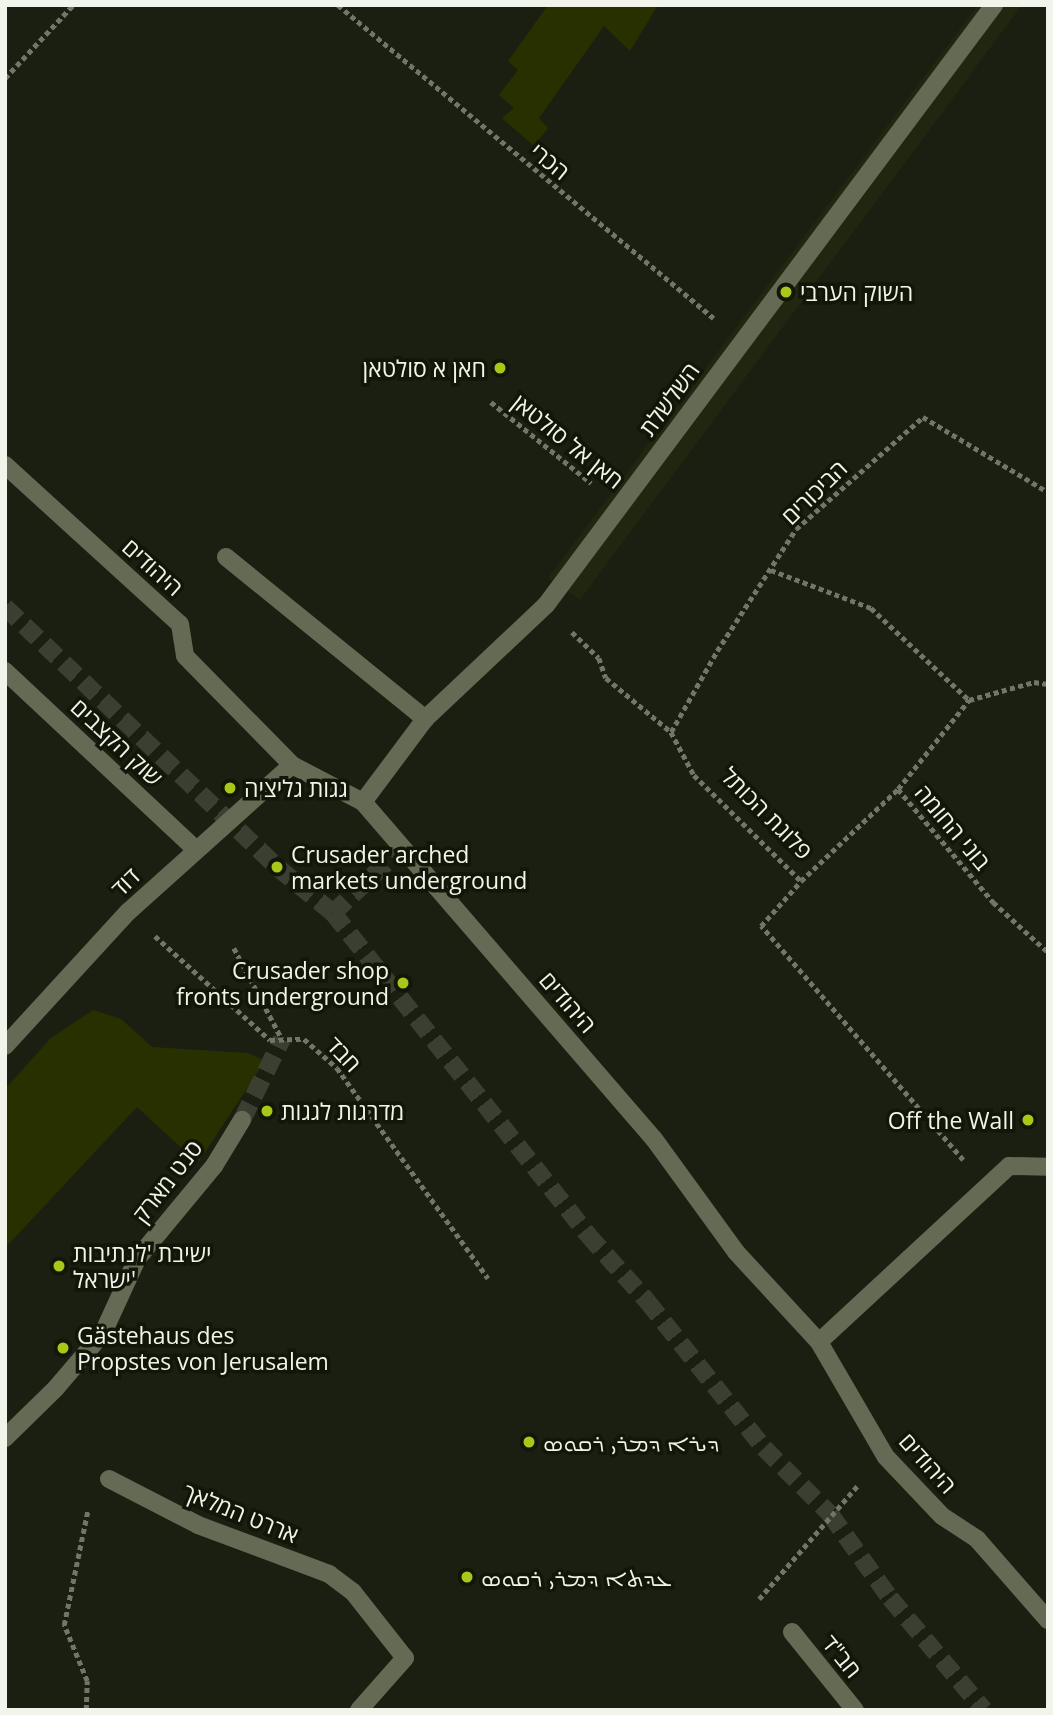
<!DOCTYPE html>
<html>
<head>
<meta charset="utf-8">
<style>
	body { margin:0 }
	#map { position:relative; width:1053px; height:1715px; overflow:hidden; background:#1b1f11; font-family:"Open Sans","Noto Sans Hebrew","Noto Sans Syriac",sans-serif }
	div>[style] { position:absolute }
	.built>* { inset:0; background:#212611 }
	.green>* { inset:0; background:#283000 }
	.street-tunnel>* { height:18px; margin-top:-9px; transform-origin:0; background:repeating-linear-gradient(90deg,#3b3f32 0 18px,transparent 0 27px) }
	.path>* { height:4.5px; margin-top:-2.25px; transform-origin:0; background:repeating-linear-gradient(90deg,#727669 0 5px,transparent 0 8.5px) }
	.street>* { height:18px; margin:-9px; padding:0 9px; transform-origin:9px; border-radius:9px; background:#646a53 }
	.dots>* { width:19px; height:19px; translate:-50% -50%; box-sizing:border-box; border:4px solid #121608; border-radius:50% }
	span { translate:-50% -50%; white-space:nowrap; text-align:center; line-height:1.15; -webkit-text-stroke:7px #121608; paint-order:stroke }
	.street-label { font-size:23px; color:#f1f4ea }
	.poi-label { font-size:23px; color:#f1f4ea }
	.left { translate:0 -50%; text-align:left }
	.right { translate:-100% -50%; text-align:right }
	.frame { position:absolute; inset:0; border:7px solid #f1f4ea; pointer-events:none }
</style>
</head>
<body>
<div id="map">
	<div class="built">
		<div style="clip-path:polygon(978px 5px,1022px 5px,580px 600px,548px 578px)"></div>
	</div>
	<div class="green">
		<div style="clip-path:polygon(548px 5px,658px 5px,630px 51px,604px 26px,539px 118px,548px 128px,534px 146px,502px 118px,514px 108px,499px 95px,518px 70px,508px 61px)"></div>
		<div style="clip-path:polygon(93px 1010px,121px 1019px,152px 1047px,248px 1053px,265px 1061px,198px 1163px,137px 1107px,5px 1248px,5px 1089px,51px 1038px)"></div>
	</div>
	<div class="street-tunnel">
		<div style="left:5px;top:607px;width:376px;rotate:43.7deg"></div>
		<div style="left:277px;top:867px;width:72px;rotate:39.4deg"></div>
		<div style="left:333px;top:913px;width:411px;rotate:51.6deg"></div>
		<div style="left:588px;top:1235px;width:89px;rotate:48.2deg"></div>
		<div style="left:647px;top:1301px;width:188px;rotate:51.5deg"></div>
		<div style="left:764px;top:1448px;width:93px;rotate:45deg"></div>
		<div style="left:830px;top:1514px;width:103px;rotate:54.5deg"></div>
		<div style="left:890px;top:1598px;width:146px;rotate:50deg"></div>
		<div style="left:333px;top:913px;width:92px;rotate:-43.2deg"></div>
		<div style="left:242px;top:1120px;width:90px;rotate:-63.7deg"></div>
	</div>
	<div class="path">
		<div style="left:338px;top:5px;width:489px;rotate:39.8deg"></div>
		<div style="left:5px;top:78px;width:100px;rotate:-47deg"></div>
		<div style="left:491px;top:402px;width:129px;rotate:39deg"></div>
		<div style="left:771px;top:570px;width:107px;rotate:20.8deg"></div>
		<div style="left:871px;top:608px;width:134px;rotate:43.2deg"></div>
		<div style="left:969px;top:700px;width:67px;rotate:-15.5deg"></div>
		<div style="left:1034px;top:682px;width:14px;rotate:8deg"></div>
		<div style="left:572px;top:632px;width:37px;rotate:44deg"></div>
		<div style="left:599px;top:658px;width:21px;rotate:71deg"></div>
		<div style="left:606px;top:678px;width:85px;rotate:39.7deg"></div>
		<div style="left:671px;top:732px;width:49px;rotate:61.9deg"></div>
		<div style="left:694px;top:775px;width:151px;rotate:44.7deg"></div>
		<div style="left:671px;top:732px;width:93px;rotate:-60.4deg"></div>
		<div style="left:717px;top:651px;width:145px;rotate:-57.1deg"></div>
		<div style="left:796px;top:529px;width:169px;rotate:-41.4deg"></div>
		<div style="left:923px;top:417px;width:146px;rotate:31deg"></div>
		<div style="left:898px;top:789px;width:114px;rotate:-51.4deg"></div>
		<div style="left:155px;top:936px;width:155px;rotate:42.1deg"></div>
		<div style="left:270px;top:1040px;width:34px;rotate:-2deg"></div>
		<div style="left:304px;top:1039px;width:44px;rotate:41.3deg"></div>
		<div style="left:337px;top:1068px;width:259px;rotate:54.3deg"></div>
		<div style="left:234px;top:948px;width:103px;rotate:62.2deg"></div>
		<div style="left:963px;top:1160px;width:309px;rotate:-130.8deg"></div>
		<div style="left:761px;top:926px;width:60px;rotate:-48.4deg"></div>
		<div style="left:801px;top:881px;width:134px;rotate:-43.5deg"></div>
		<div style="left:898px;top:789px;width:148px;rotate:49.9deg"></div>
		<div style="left:993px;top:902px;width:74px;rotate:42.3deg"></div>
		<div style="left:759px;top:1599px;width:152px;rotate:-49deg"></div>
		<div style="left:86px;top:1710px;width:29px;rotate:-88deg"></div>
		<div style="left:87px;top:1681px;width:61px;rotate:-112.3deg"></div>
		<div style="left:64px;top:1625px;width:118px;rotate:-78.3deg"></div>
	</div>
	<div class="street">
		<div style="left:5px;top:465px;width:236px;rotate:42.3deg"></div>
		<div style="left:180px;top:624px;width:32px;rotate:81deg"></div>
		<div style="left:185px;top:656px;width:153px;rotate:45.5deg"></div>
		<div style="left:292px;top:765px;width:80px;rotate:27.5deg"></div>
		<div style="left:363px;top:802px;width:445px;rotate:49.2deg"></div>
		<div style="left:654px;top:1139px;width:140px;rotate:54deg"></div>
		<div style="left:736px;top:1252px;width:122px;rotate:47.3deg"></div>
		<div style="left:819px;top:1342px;width:133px;rotate:59.8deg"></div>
		<div style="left:886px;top:1457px;width:81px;rotate:46.5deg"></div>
		<div style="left:942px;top:1516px;width:42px;rotate:33.3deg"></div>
		<div style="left:977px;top:1539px;width:108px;rotate:48.8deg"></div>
		<div style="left:226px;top:557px;width:257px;rotate:39.1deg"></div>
		<div style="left:5px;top:671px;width:260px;rotate:43.1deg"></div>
		<div style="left:363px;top:802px;width:104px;rotate:-53.2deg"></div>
		<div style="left:425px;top:719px;width:166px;rotate:-43.3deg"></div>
		<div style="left:546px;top:605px;width:749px;rotate:-53.25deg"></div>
		<div style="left:5px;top:1046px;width:182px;rotate:-47.5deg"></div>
		<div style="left:128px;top:912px;width:220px;rotate:-41.9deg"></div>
		<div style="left:819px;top:1342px;width:259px;rotate:-42.8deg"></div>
		<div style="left:1009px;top:1166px;width:39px;rotate:1deg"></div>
		<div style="left:5px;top:1438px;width:71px;rotate:-44.4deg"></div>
		<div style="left:56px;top:1388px;width:72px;rotate:-49.5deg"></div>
		<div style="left:103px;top:1333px;width:81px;rotate:-65.3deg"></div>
		<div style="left:137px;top:1259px;width:121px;rotate:-50.4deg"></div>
		<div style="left:214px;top:1166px;width:54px;rotate:-58.7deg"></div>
		<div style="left:109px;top:1479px;width:100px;rotate:27.3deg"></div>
		<div style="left:198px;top:1525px;width:140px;rotate:20.5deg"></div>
		<div style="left:329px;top:1574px;width:30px;rotate:37deg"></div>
		<div style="left:353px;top:1592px;width:84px;rotate:51.8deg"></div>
		<div style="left:405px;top:1658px;width:69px;rotate:131.5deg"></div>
		<div style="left:792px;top:1632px;width:100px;rotate:51.1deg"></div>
	</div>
	<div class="dots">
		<div style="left:786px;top:292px;background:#a9c719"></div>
		<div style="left:500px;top:368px;background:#a9c719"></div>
		<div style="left:230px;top:788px;background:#a9c719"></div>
		<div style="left:277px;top:867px;background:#a9c719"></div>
		<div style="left:403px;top:983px;background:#a9c719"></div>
		<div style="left:267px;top:1111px;background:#a9c719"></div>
		<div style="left:1028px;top:1120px;background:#a9c719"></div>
		<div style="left:59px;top:1266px;background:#a9c719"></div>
		<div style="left:63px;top:1348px;background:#a9c719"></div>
		<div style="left:529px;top:1442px;background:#a9c719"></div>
		<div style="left:467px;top:1577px;background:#a9c719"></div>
	</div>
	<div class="street-label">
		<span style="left:550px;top:161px;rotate:39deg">הכרי</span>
		<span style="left:669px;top:399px;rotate:-54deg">השלשלת</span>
		<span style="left:568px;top:441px;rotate:39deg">חאן אל סולטאן</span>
		<span style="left:814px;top:492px;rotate:-44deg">הביכורים</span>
		<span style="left:153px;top:567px;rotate:42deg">היהודים</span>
		<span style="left:117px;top:742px;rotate:43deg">שוק הקצבים</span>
		<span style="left:767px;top:813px;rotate:45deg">פלוגת הכותל</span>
		<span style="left:953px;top:827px;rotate:50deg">בוני החומה</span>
		<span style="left:125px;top:882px;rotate:-44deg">דוד</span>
		<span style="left:568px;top:1002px;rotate:49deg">היהודים</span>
		<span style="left:344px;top:1054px;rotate:47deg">חבד</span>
		<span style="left:167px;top:1181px;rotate:-52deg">סנט מארק</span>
		<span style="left:928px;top:1463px;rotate:48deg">היהודים</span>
		<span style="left:241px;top:1513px;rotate:22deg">אררט המלאך</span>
		<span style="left:842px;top:1656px;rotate:51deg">חב"ד</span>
	</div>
	<div class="poi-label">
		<span class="left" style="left:800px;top:292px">השוק הערבי</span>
		<span class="right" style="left:486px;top:368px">חאן א סולטאן</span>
		<span class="left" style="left:244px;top:788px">גגות גליציה</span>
		<span class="left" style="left:291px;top:867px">Crusader arched<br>markets underground</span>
		<span class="right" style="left:389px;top:983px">Crusader shop<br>fronts underground</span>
		<span class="left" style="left:281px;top:1111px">מדרגות לגגות</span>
		<span class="right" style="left:1014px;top:1120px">Off the Wall</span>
		<span class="left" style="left:73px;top:1266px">ישיבת 'לנתיבות<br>ישראל'</span>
		<span class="left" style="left:77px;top:1348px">Gästehaus des<br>Propstes von Jerusalem</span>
		<span class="left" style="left:543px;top:1442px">ܕܝܪܐ ܕܡܪܝ ܪܩܘܣ</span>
		<span class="left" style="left:481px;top:1577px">ܥܕܬܐ ܕܡܪܝ ܪܩܘܣ</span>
	</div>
	<div class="frame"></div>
</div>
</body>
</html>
